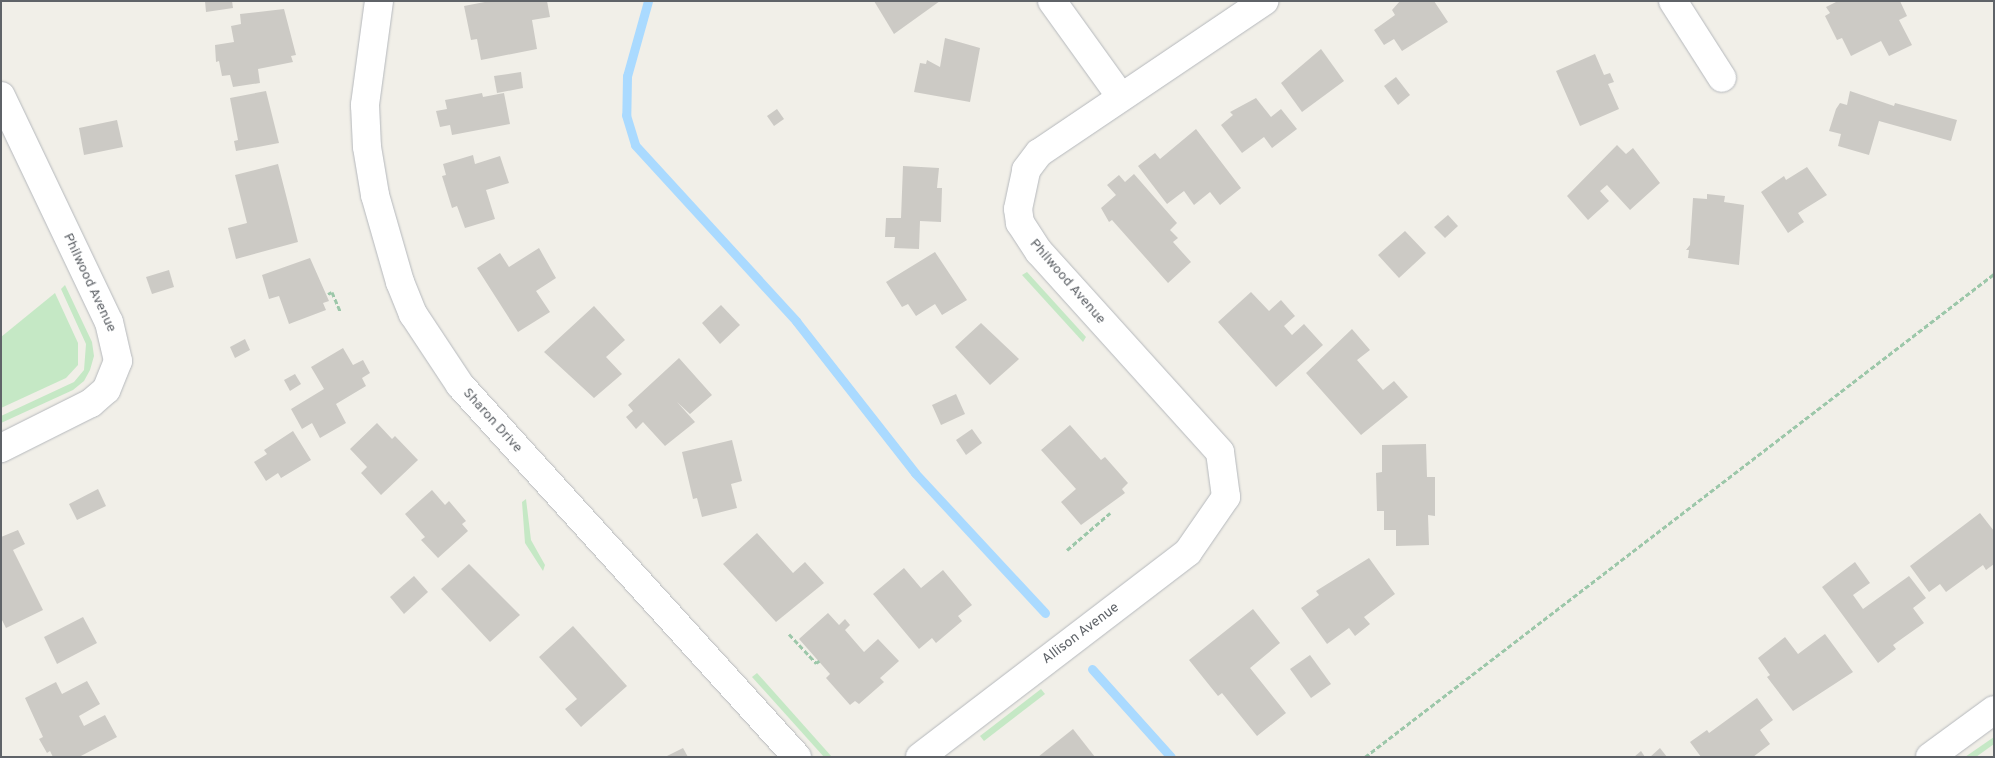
<!DOCTYPE html>
<html>
<head>
<meta charset="utf-8">
<style>
	body { margin:0 }
	#map { position:relative; width:1995px; height:758px; overflow:hidden; background:#f1efe8; font-family:Overpass,sans-serif }
	div>[style] { position:absolute }
	.green>* { inset:0; background:#c5e8c5 }
	.stream>* { height:9px; margin:-4.5px; padding:0 4.5px; transform-origin:4.5px; border-radius:4.5px; background:#aadaff }
	.building>* { inset:0; background:#cccac5 }
	.path>* { height:3px; margin-top:-1.5px; transform-origin:0; background:repeating-linear-gradient(90deg,#9cc7a9 0 5px,transparent 0 7.5px) }
	.roads { filter:drop-shadow(0 0 1px #b5b8bc) drop-shadow(0 0 1px #b5b8bc) }
	.minor>* { height:28px; margin:-14px; padding:0 14px; transform-origin:14px; border-radius:14px; background:#fff }
	span { translate:-50% -50%; white-space:nowrap; text-align:center; line-height:1.15; -webkit-text-stroke:5px #fff; paint-order:stroke }
	.street-label { font-size:14px; color:#5f6368 }
	.frame { position:absolute; inset:0; border:2px solid #5f6368; pointer-events:none }
</style>
</head>
<body>
<div id="map">
	<div class="green">
		<div style="clip-path:polygon(1027px 272px,1086px 337px,1083px 342px,1022px 275px)"></div>
		<div style="clip-path:polygon(65px 285px,92px 342px,94px 356px,90px 370px,84px 381px,73px 390px,1px 423px,1px 416px,74px 382px,84px 370px,86px 344px,61px 289px)"></div>
		<div style="clip-path:polygon(55px 293px,78px 343px,78px 365px,66px 378px,1px 408px,1px 337px)"></div>
		<div style="clip-path:polygon(526px 499px,531px 540px,545px 565px,543px 571px,525px 543px,522px 502px)"></div>
		<div style="clip-path:polygon(757px 673px,832px 757px,824px 757px,752px 677px)"></div>
		<div style="clip-path:polygon(1041px 689px,1045px 694px,984px 741px,980px 736px)"></div>
		<div style="clip-path:polygon(1994px 737px,1994px 744px,1976px 757px,1965px 757px)"></div>
	</div>
	<div class="stream">
		<div style="left:648px;top:1px;width:78px;rotate:105.6deg"></div>
		<div style="left:627px;top:76px;width:39px;rotate:91deg"></div>
		<div style="left:626px;top:115px;width:31px;rotate:73deg"></div>
		<div style="left:635px;top:145px;width:239px;rotate:47.5deg"></div>
		<div style="left:796px;top:321px;width:193px;rotate:51.9deg"></div>
		<div style="left:915px;top:473px;width:191px;rotate:47.1deg"></div>
		<div style="left:1092px;top:669px;width:118px;rotate:48.1deg"></div>
	</div>
	<div class="building">
		<div style="clip-path:polygon(205px 1px,232px 1px,233px 8px,206px 12px)"></div>
		<div style="clip-path:polygon(490px 1px,547px 1px,550px 17px,532px 20px,537px 49px,481px 60px,477px 39px,471px 40px,464px 6px)"></div>
		<div style="clip-path:polygon(874px 1px,940px 1px,894px 34px)"></div>
		<div style="clip-path:polygon(1400px 1px,1434px 1px,1448px 22px,1402px 51px,1394px 39px,1384px 45px,1374px 30px,1395px 15px,1392px 10px)"></div>
		<div style="clip-path:polygon(1838px 1px,1900px 1px,1907px 16px,1899px 20px,1912px 45px,1889px 56px,1881px 41px,1851px 56px,1842px 38px,1837px 40px,1825px 16px,1830px 13px,1826px 7px)"></div>
		<div style="clip-path:polygon(284px 9px,296px 55px,291px 56px,293px 62px,258px 69px,260px 83px,233px 87px,230px 75px,222px 76px,219px 61px,216px 62px,215px 45px,234px 42px,231px 26px,241px 24px,240px 14px)"></div>
		<div style="clip-path:polygon(945px 38px,980px 48px,970px 102px,914px 92px,920px 63px,926px 64px,927px 60px,940px 67px)"></div>
		<div style="clip-path:polygon(1321px 49px,1344px 81px,1302px 112px,1281px 83px)"></div>
		<div style="clip-path:polygon(1595px 54px,1604px 75px,1610px 73px,1614px 82px,1608px 84px,1619px 109px,1580px 126px,1556px 71px)"></div>
		<div style="clip-path:polygon(521px 72px,523px 88px,497px 93px,494px 76px)"></div>
		<div style="clip-path:polygon(1396px 77px,1410px 95px,1398px 105px,1384px 86px)"></div>
		<div style="clip-path:polygon(266px 91px,279px 143px,236px 151px,234px 141px,238px 140px,230px 98px)"></div>
		<div style="clip-path:polygon(1850px 91px,1894px 106px,1895px 103px,1957px 120px,1951px 141px,1879px 121px,1869px 155px,1838px 146px,1841px 134px,1829px 131px,1836px 109px,1840px 103px,1847px 105px)"></div>
		<div style="clip-path:polygon(482px 93px,483px 97px,504px 93px,510px 124px,452px 135px,450px 125px,440px 127px,436px 111px,447px 109px,445px 100px)"></div>
		<div style="clip-path:polygon(1256px 98px,1271px 117px,1281px 109px,1297px 129px,1272px 148px,1264px 137px,1242px 153px,1221px 125px,1233px 115px,1230px 112px)"></div>
		<div style="clip-path:polygon(777px 109px,784px 119px,774px 126px,767px 116px)"></div>
		<div style="clip-path:polygon(117px 120px,123px 147px,84px 155px,79px 128px)"></div>
		<div style="clip-path:polygon(1196px 129px,1241px 188px,1220px 205px,1210px 192px,1194px 205px,1184px 191px,1167px 204px,1138px 166px,1155px 153px,1160px 159px)"></div>
		<div style="clip-path:polygon(1617px 145px,1626px 154px,1633px 148px,1660px 183px,1630px 210px,1607px 185px,1600px 191px,1609px 201px,1588px 220px,1567px 196px)"></div>
		<div style="clip-path:polygon(473px 155px,475px 164px,500px 156px,509px 183px,486px 190px,495px 219px,465px 228px,457px 206px,452px 208px,442px 176px,446px 175px,443px 164px)"></div>
		<div style="clip-path:polygon(278px 164px,298px 242px,236px 259px,228px 228px,247px 223px,235px 175px)"></div>
		<div style="clip-path:polygon(903px 166px,939px 168px,937px 188px,942px 188px,941px 222px,920px 221px,919px 249px,894px 248px,895px 237px,885px 237px,886px 218px,901px 218px)"></div>
		<div style="clip-path:polygon(1807px 167px,1827px 195px,1798px 213px,1804px 222px,1788px 233px,1761px 192px,1784px 176px,1786px 180px)"></div>
		<div style="clip-path:polygon(1134px 174px,1177px 223px,1170px 230px,1178px 238px,1173px 242px,1191px 262px,1168px 283px,1112px 220px,1109px 222px,1101px 208px,1116px 195px,1107px 185px,1119px 175px,1125px 182px)"></div>
		<div style="clip-path:polygon(1707px 194px,1725px 196px,1724px 202px,1744px 205px,1739px 265px,1688px 258px,1689px 250px,1686px 250px,1690px 245px,1693px 198px,1707px 199px)"></div>
		<div style="clip-path:polygon(1448px 215px,1458px 226px,1445px 238px,1434px 227px)"></div>
		<div style="clip-path:polygon(1405px 231px,1426px 253px,1399px 278px,1378px 255px)"></div>
		<div style="clip-path:polygon(539px 248px,556px 278px,536px 291px,550px 312px,518px 332px,477px 268px,500px 253px,509px 267px)"></div>
		<div style="clip-path:polygon(935px 252px,967px 300px,942px 315px,935px 304px,916px 316px,908px 304px,902px 307px,886px 282px)"></div>
		<div style="clip-path:polygon(310px 258px,329px 301px,323px 303px,326px 310px,289px 324px,279px 296px,269px 299px,262px 275px)"></div>
		<div style="clip-path:polygon(169px 270px,174px 287px,152px 294px,146px 277px)"></div>
		<div style="clip-path:polygon(1251px 292px,1269px 311px,1281px 300px,1295px 316px,1284px 326px,1292px 335px,1304px 324px,1323px 345px,1276px 387px,1218px 322px)"></div>
		<div style="clip-path:polygon(721px 305px,740px 325px,720px 344px,702px 323px)"></div>
		<div style="clip-path:polygon(594px 306px,625px 340px,606px 357px,622px 374px,594px 398px,544px 352px)"></div>
		<div style="clip-path:polygon(981px 323px,1019px 359px,990px 385px,955px 347px)"></div>
		<div style="clip-path:polygon(1352px 329px,1370px 350px,1357px 360px,1383px 390px,1394px 381px,1408px 397px,1361px 435px,1306px 373px)"></div>
		<div style="clip-path:polygon(245px 339px,250px 350px,235px 358px,230px 347px)"></div>
		<div style="clip-path:polygon(343px 348px,353px 365px,363px 360px,370px 373px,362px 378px,366px 386px,336px 404px,346px 423px,320px 438px,312px 423px,302px 429px,291px 409px,324px 389px,311px 367px)"></div>
		<div style="clip-path:polygon(679px 358px,712px 395px,690px 414px,677px 402px,695px 422px,665px 446px,643px 422px,636px 429px,626px 417px,633px 411px,628px 405px)"></div>
		<div style="clip-path:polygon(295px 374px,301px 384px,290px 391px,284px 380px)"></div>
		<div style="clip-path:polygon(956px 394px,965px 414px,941px 425px,932px 405px)"></div>
		<div style="clip-path:polygon(377px 423px,392px 439px,395px 436px,418px 460px,381px 495px,361px 473px,367px 467px,350px 449px)"></div>
		<div style="clip-path:polygon(1070px 425px,1101px 460px,1105px 457px,1128px 483px,1122px 489px,1125px 493px,1081px 525px,1061px 502px,1076px 489px,1041px 450px)"></div>
		<div style="clip-path:polygon(972px 429px,982px 443px,966px 455px,956px 440px)"></div>
		<div style="clip-path:polygon(293px 431px,311px 460px,281px 478px,278px 473px,266px 481px,254px 462px,267px 454px,264px 450px)"></div>
		<div style="clip-path:polygon(732px 440px,742px 481px,731px 484px,737px 508px,702px 517px,697px 498px,693px 499px,682px 452px)"></div>
		<div style="clip-path:polygon(1426px 444px,1427px 477px,1435px 477px,1435px 516px,1428px 515px,1429px 545px,1396px 546px,1396px 530px,1384px 530px,1384px 511px,1377px 511px,1376px 473px,1382px 472px,1382px 445px)"></div>
		<div style="clip-path:polygon(98px 489px,106px 506px,77px 520px,69px 504px)"></div>
		<div style="clip-path:polygon(432px 490px,445px 505px,449px 501px,466px 521px,462px 524px,468px 531px,438px 558px,421px 540px,425px 537px,405px 514px)"></div>
		<div style="clip-path:polygon(1980px 513px,1994px 531px,1994px 564px,1986px 570px,1983px 565px,1946px 592px,1940px 584px,1929px 592px,1910px 566px)"></div>
		<div style="clip-path:polygon(18px 530px,25px 544px,13px 550px,43px 610px,6px 628px,1px 618px,1px 537px)"></div>
		<div style="clip-path:polygon(757px 533px,793px 573px,805px 562px,824px 583px,776px 622px,723px 564px)"></div>
		<div style="clip-path:polygon(1369px 558px,1395px 594px,1364px 617px,1370px 624px,1355px 636px,1349px 628px,1327px 644px,1301px 608px,1319px 595px,1316px 591px)"></div>
		<div style="clip-path:polygon(1855px 562px,1870px 583px,1853px 595px,1863px 609px,1909px 576px,1926px 598px,1913px 608px,1924px 623px,1893px 645px,1896px 649px,1878px 663px,1822px 587px)"></div>
		<div style="clip-path:polygon(469px 564px,520px 615px,490px 642px,441px 589px)"></div>
		<div style="clip-path:polygon(904px 568px,921px 588px,943px 570px,972px 605px,958px 616px,962px 621px,936px 643px,932px 638px,919px 649px,873px 594px)"></div>
		<div style="clip-path:polygon(414px 576px,428px 592px,404px 614px,390px 597px)"></div>
		<div style="clip-path:polygon(1253px 609px,1280px 643px,1250px 668px,1286px 713px,1257px 736px,1222px 693px,1218px 696px,1189px 660px)"></div>
		<div style="clip-path:polygon(828px 613px,839px 625px,845px 619px,850px 625px,845px 630px,864px 652px,878px 639px,899px 661px,880px 678px,884px 682px,859px 704px,855px 701px,850px 705px,826px 678px,830px 674px,799px 639px)"></div>
		<div style="clip-path:polygon(83px 617px,97px 643px,57px 664px,44px 637px)"></div>
		<div style="clip-path:polygon(573px 626px,627px 686px,581px 727px,565px 709px,577px 699px,539px 657px)"></div>
		<div style="clip-path:polygon(1825px 634px,1853px 672px,1793px 711px,1767px 677px,1770px 675px,1758px 658px,1785px 637px,1798px 654px)"></div>
		<div style="clip-path:polygon(1310px 655px,1331px 684px,1311px 698px,1290px 669px)"></div>
		<div style="clip-path:polygon(87px 681px,100px 704px,79px 716px,84px 726px,105px 715px,117px 737px,79px 757px,53px 757px,50px 751px,47px 753px,39px 739px,43px 737px,25px 698px,56px 682px,62px 694px)"></div>
		<div style="clip-path:polygon(1757px 698px,1773px 720px,1760px 730px,1770px 744px,1753px 757px,1701px 757px,1690px 742px,1707px 730px,1709px 733px)"></div>
		<div style="clip-path:polygon(1073px 729px,1095px 757px,1038px 757px)"></div>
		<div style="clip-path:polygon(683px 748px,688px 757px,665px 757px)"></div>
		<div style="clip-path:polygon(1660px 748px,1667px 757px,1650px 757px)"></div>
		<div style="clip-path:polygon(1641px 751px,1645px 757px,1634px 757px)"></div>
	</div>
	<div class="path">
		<div style="left:328px;top:294px;width:4px;rotate:-27deg"></div>
		<div style="left:332px;top:292px;width:21px;rotate:67deg"></div>
		<div style="left:1067px;top:550px;width:57px;rotate:-40.7deg"></div>
		<div style="left:789px;top:634px;width:40px;rotate:47deg"></div>
		<div style="left:816px;top:663px;width:4px;rotate:-34deg"></div>
		<div style="left:1365px;top:757px;width:793px;rotate:-37.52deg"></div>
	</div>
	<div class="roads">
		<div class="minor">
			<div style="left:379px;top:1px;width:105px;rotate:97.7deg"></div>
			<div style="left:365px;top:105px;width:42px;rotate:87.3deg"></div>
			<div style="left:367px;top:147px;width:49px;rotate:80.5deg"></div>
			<div style="left:375px;top:195px;width:91px;rotate:74deg"></div>
			<div style="left:400px;top:282px;width:35px;rotate:68deg"></div>
			<div style="left:413px;top:314px;width:85px;rotate:56.5deg"></div>
			<div style="left:460px;top:385px;width:502px;rotate:47.83deg"></div>
			<div style="left:1052px;top:1px;width:118px;rotate:54.3deg"></div>
			<div style="left:1673px;top:1px;width:91px;rotate:57.5deg"></div>
			<div style="left:1px;top:96px;width:250px;rotate:64.5deg"></div>
			<div style="left:109px;top:322px;width:40px;rotate:77deg"></div>
			<div style="left:118px;top:361px;width:31px;rotate:112deg"></div>
			<div style="left:106px;top:390px;width:20px;rotate:139deg"></div>
			<div style="left:91px;top:403px;width:101px;rotate:153.4deg"></div>
			<div style="left:920px;top:757px;width:337px;rotate:-37.4deg"></div>
			<div style="left:1188px;top:552px;width:67px;rotate:-55.4deg"></div>
			<div style="left:1226px;top:497px;width:45px;rotate:-97.6deg"></div>
			<div style="left:1220px;top:452px;width:270px;rotate:-132.1deg"></div>
			<div style="left:1039px;top:252px;width:35px;rotate:-123deg"></div>
			<div style="left:1020px;top:223px;width:14px;rotate:-98deg"></div>
			<div style="left:1018px;top:209px;width:40px;rotate:-78deg"></div>
			<div style="left:1026px;top:170px;width:21px;rotate:-53deg"></div>
			<div style="left:1039px;top:153px;width:272px;rotate:-34deg"></div>
			<div style="left:1930px;top:757px;width:79px;rotate:-36.3deg"></div>
		</div>
	</div>
	<div class="street-label">
		<span style="left:1067px;top:282px;rotate:49deg">Philwood Avenue</span>
		<span style="left:89px;top:283px;rotate:65deg">Philwood Avenue</span>
		<span style="left:492px;top:421px;rotate:48deg">Sharon Drive</span>
		<span style="left:1081px;top:634px;rotate:-37deg">Allison Avenue</span>
	</div>
	<div class="frame"></div>
</div>
</body>
</html>
